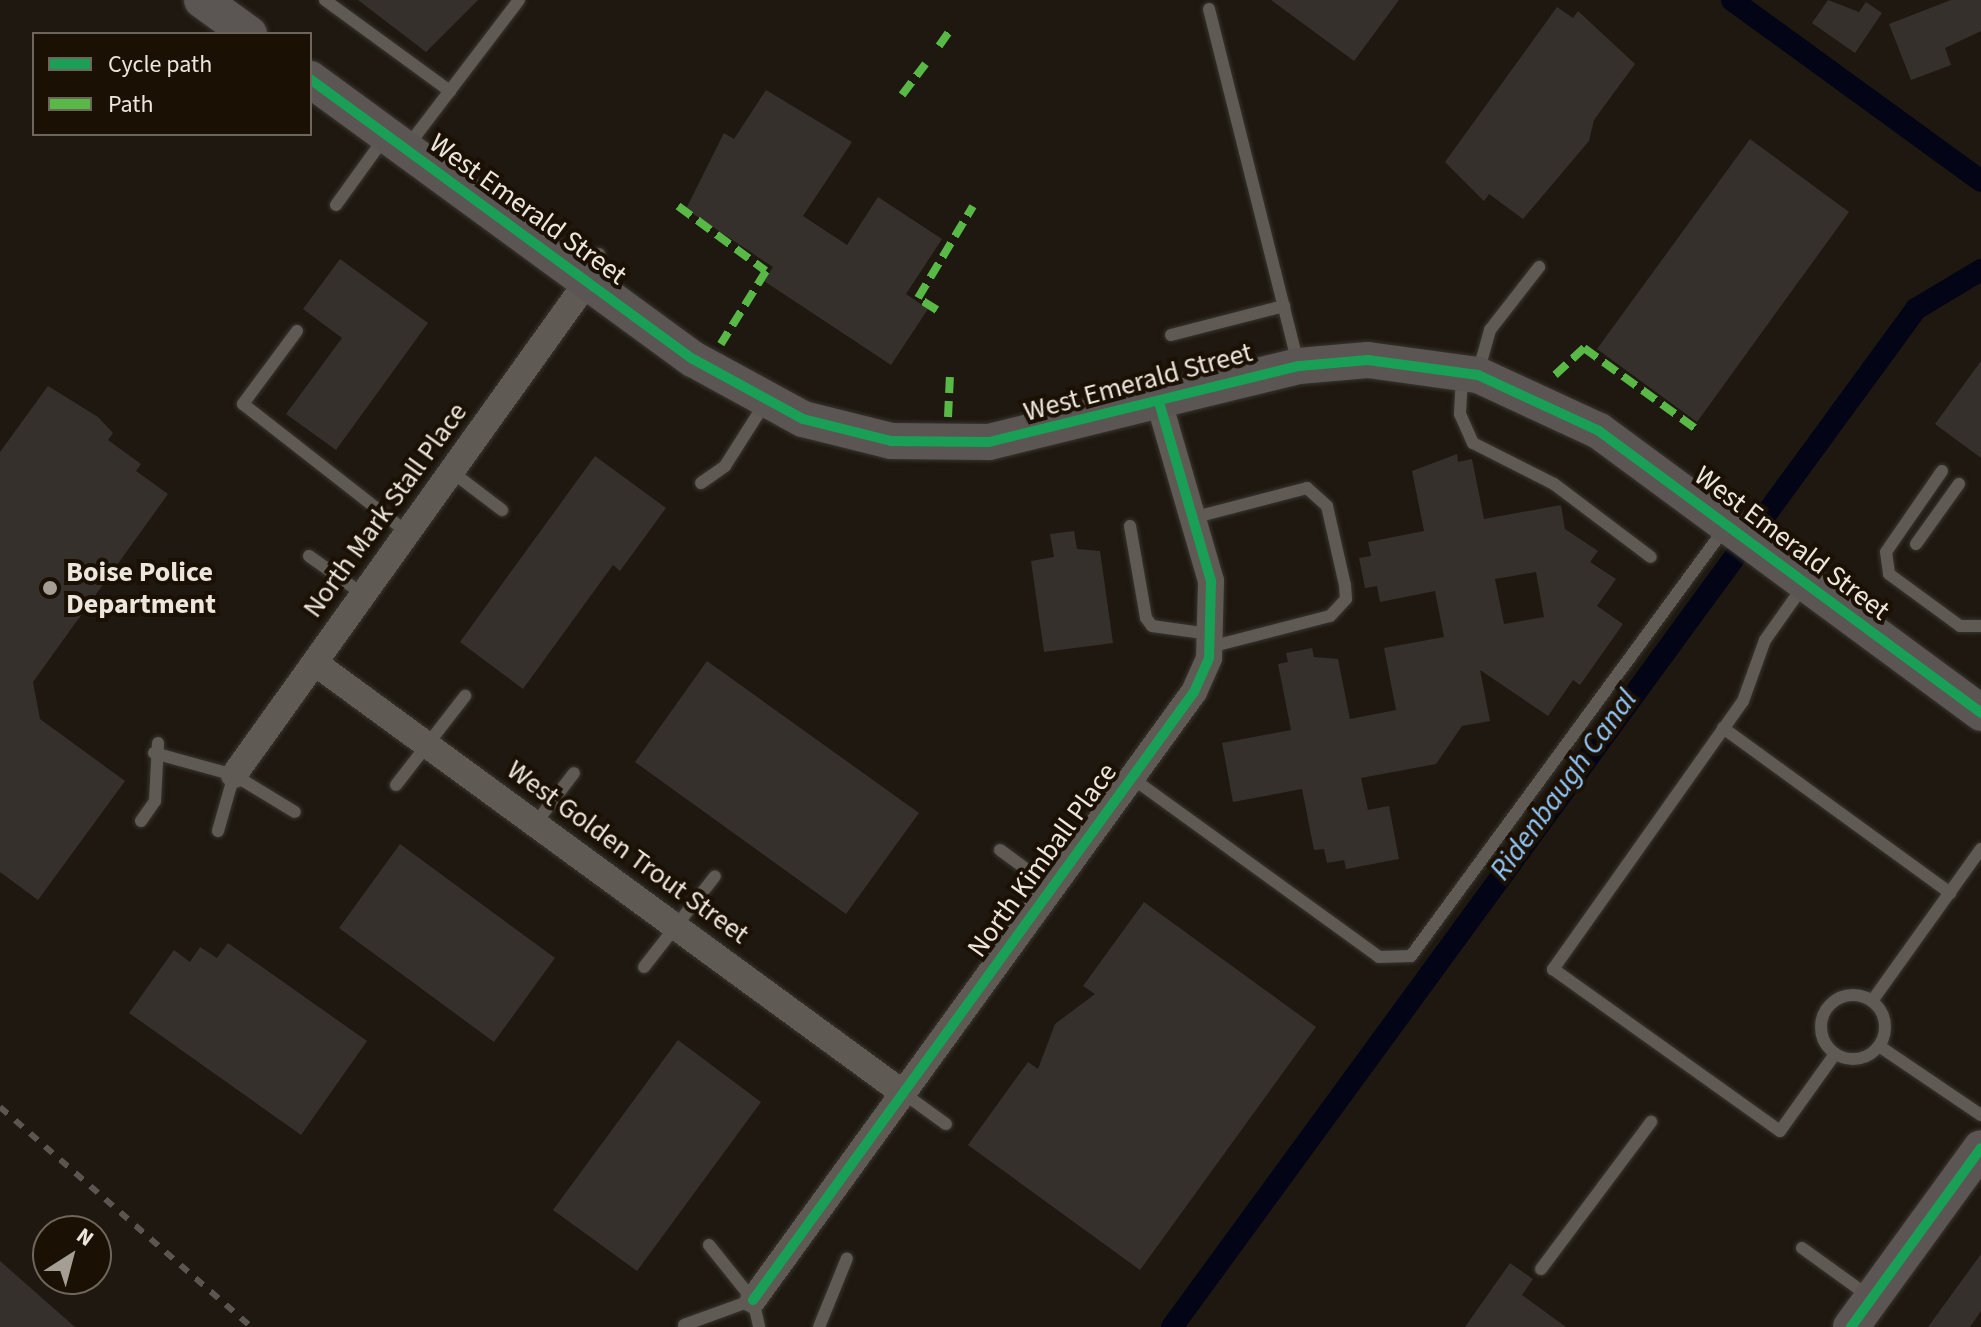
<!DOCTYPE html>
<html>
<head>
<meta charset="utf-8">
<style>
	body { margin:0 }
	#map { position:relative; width:1981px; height:1327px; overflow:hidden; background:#1e1810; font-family:"Source Sans 3",sans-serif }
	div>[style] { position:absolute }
	.canal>* { height:22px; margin:-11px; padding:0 11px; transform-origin:11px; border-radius:11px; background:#030517 }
	.building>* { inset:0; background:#36302d }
	.roads { filter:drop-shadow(0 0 2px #39352f) drop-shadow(0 0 2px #39352f) }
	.service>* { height:12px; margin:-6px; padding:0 6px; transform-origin:6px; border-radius:6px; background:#5f5a54 }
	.service>.ring { margin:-6px; padding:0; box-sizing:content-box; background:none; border:12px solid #5f5a54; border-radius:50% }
	.minor>* { height:26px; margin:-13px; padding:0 13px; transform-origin:13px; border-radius:13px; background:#5f5a54 }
	.secondary>* { height:36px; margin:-18px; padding:0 18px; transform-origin:18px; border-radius:18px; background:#5b5553 }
	.rail>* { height:6px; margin-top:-3px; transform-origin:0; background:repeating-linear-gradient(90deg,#5a5550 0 10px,transparent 0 20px) }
	.quiet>* { height:8px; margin-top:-4px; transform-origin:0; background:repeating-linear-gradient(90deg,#58b947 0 16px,transparent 0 24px) }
	.cycleway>* { height:10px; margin:-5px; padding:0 5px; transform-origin:5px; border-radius:5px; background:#1a9f57 }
	.dots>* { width:22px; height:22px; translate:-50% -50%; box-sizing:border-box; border:4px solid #1a1003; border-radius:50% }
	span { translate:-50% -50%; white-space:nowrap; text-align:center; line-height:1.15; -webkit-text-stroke:8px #1a1003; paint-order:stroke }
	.street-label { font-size:28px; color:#ede6dc }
	.poi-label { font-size:28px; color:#ede6dc; font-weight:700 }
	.left { translate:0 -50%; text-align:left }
	.water-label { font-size:30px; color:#91c6f8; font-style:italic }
	.legend { position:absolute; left:32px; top:32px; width:280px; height:104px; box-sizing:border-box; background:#1a1003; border:2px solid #6e665a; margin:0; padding:10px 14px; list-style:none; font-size:24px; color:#ede6dc }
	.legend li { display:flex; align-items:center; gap:16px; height:40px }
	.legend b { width:40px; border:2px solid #6e665a }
	.north { position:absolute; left:32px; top:1215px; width:80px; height:80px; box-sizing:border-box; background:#1a1003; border:2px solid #6e665a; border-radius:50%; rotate:36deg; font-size:22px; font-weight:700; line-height:32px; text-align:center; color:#ede6dc }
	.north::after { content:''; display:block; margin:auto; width:28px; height:36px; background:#a59e95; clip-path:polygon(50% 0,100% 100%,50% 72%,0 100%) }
</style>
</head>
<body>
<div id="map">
	<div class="canal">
		<div style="left:1732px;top:0;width:308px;rotate:36deg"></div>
		<div style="left:1172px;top:1327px;width:1261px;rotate:-53.84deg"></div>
		<div style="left:1916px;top:309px;width:76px;rotate:-31deg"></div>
	</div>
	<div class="building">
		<div style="clip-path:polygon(358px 0,478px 0,426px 52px)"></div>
		<div style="clip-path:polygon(1271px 0,1399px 0,1354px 61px)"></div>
		<div style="clip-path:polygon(1828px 0,1859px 12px,1866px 2px,1882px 13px,1855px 53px,1812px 23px)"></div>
		<div style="clip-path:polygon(1951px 0,1981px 0,1981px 31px,1945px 48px,1951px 65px,1911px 80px,1889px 24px)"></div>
		<div style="clip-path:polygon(1557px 7px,1573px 18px,1578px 11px,1635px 64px,1594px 120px,1589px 141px,1523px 219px,1489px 194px,1484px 201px,1445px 162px)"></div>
		<div style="clip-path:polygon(766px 90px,852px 142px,803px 216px,847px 245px,878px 197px,942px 239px,906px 294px,928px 309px,891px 365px,764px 281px,773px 267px,686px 209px,724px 133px,734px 139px)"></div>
		<div style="clip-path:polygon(1750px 139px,1849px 212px,1697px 422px,1597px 349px)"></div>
		<div style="clip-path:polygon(340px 259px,428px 323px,336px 450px,286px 414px,342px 338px,303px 309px)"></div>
		<div style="clip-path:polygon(1981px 361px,1981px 458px,1935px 424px)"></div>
		<div style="clip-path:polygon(48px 386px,98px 417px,113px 433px,108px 440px,141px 464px,136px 471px,168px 494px,33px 682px,40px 719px,125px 781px,38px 900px,0 872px,0 452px)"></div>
		<div style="clip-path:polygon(evenodd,1457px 454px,1458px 462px,1472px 459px,1484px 519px,1561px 505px,1565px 529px,1598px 551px,1590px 562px,1616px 579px,1597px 606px,1623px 624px,1580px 685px,1573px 680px,1548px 716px,1480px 670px,1490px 721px,1462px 726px,1436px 764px,1361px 778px,1368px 810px,1389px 806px,1399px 859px,1346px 869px,1344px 860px,1327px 863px,1324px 849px,1314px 850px,1302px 789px,1233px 802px,1222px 743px,1291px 730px,1278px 664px,1288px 662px,1286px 653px,1312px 648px,1314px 657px,1338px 659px,1350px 719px,1396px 710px,1384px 648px,1444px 637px,1435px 591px,1380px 602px,1377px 586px,1365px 588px,1359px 558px,1371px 556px,1368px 542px,1424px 531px,1412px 471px,1457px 454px,1536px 572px,1544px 617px,1504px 624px,1495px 579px,1536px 572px)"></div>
		<div style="clip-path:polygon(595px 456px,666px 508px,620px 571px,613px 565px,523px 689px,460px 642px)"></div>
		<div style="clip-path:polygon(1074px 531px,1077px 549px,1100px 551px,1113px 643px,1044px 652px,1031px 561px,1054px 557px,1050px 534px)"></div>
		<div style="clip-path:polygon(707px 661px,919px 813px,846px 914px,635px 762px)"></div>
		<div style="clip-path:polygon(400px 844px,555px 958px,494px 1042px,339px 928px)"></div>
		<div style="clip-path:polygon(1144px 902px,1316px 1027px,1140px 1270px,968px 1145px,1028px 1062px,1038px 1069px,1055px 1024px,1095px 994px,1083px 986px)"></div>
		<div style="clip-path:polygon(228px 943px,367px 1041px,301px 1135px,129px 1013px,174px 950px,190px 962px,200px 947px,217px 958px)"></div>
		<div style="clip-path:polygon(678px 1040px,761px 1102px,637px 1271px,553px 1210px)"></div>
		<div style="clip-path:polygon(1981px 1254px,1981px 1311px,1970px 1327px,1928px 1327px)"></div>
		<div style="clip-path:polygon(0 1261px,75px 1327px,0 1327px)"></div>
		<div style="clip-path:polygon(1510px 1263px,1533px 1279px,1522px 1295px,1566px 1327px,1465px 1327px)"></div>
	</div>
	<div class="roads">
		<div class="service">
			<div style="left:325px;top:0;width:155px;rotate:36.1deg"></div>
			<div style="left:1209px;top:9px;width:365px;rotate:75.9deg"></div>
			<div style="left:407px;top:147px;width:185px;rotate:-52.7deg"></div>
			<div style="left:336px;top:205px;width:84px;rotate:-54.2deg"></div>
			<div style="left:589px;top:279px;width:27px;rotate:-68deg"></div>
			<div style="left:297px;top:331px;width:91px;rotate:126.5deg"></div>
			<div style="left:243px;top:404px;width:209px;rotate:38deg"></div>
			<div style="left:1171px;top:335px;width:117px;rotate:-14.4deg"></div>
			<div style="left:1478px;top:373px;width:45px;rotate:-74.4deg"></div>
			<div style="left:1490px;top:330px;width:80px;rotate:-52.1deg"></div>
			<div style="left:1462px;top:375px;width:39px;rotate:93deg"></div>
			<div style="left:1460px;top:414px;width:32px;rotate:66deg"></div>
			<div style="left:1473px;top:443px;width:91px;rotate:26.8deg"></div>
			<div style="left:1554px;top:484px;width:121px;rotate:37deg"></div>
			<div style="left:1942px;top:471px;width:98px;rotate:124.7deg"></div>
			<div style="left:1886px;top:552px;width:22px;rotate:82deg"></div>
			<div style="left:1889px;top:574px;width:88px;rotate:36.2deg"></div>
			<div style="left:1960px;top:626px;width:21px"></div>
			<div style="left:452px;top:472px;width:63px;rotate:37.2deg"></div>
			<div style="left:701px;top:483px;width:29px;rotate:-35deg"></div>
			<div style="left:725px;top:466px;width:75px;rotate:-57.6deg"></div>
			<div style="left:1192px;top:518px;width:119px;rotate:-14.6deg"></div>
			<div style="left:1307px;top:488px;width:27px;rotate:42deg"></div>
			<div style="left:1327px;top:506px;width:81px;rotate:77.2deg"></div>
			<div style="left:1345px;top:585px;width:14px;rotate:86deg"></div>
			<div style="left:1346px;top:599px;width:23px;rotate:133deg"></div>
			<div style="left:1330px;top:616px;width:124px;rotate:165.5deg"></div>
			<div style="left:1130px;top:526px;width:93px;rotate:80.1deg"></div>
			<div style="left:1146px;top:618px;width:10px;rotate:53deg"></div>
			<div style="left:1152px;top:626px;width:59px;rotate:7.9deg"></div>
			<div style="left:1916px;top:544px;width:74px;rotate:-54.4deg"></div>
			<div style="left:309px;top:556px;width:67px;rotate:35.3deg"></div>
			<div style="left:1804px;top:585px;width:67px;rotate:125.3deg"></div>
			<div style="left:1765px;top:640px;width:65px;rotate:109.8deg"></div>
			<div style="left:1743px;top:701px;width:329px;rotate:125.3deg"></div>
			<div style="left:1553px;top:969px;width:279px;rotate:35.5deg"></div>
			<div style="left:1780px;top:1131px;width:95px;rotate:-54.5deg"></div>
			<div style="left:1723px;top:728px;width:281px;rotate:36deg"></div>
			<div style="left:154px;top:753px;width:83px;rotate:15.4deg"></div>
			<div style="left:1132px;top:778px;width:305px;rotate:35.9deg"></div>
			<div style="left:1379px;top:957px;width:32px;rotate:-2deg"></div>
			<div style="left:1411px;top:956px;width:531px;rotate:-53.73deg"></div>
			<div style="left:396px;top:785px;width:113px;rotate:-52.2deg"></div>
			<div style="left:141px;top:821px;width:24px;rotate:-55deg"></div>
			<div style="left:155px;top:801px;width:58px;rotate:-87deg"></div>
			<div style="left:535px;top:824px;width:64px;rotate:-52.6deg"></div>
			<div style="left:218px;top:831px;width:58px;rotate:-74.1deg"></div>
			<div style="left:234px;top:775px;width:71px;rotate:31.2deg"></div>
			<div style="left:1000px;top:850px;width:64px;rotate:36.2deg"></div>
			<div style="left:644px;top:967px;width:115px;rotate:-52deg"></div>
			<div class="ring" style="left:1821px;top:995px;width:52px;height:52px"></div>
			<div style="left:1872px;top:1001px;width:187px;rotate:-54.4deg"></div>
			<div style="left:1879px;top:1046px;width:123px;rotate:34.1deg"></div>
			<div style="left:903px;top:1093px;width:53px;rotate:35.8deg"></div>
			<div style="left:709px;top:1245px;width:70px;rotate:51.3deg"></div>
			<div style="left:1802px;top:1248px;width:84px;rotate:35.8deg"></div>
			<div style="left:1541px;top:1269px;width:184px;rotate:-53.2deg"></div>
			<div style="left:684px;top:1325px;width:73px;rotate:-19.9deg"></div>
			<div style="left:753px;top:1300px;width:28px;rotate:77deg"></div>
			<div style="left:819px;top:1327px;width:74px;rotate:-67.9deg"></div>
		</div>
		<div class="minor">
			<div style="left:315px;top:663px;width:728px;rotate:36.18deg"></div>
			<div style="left:234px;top:775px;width:606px;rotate:-54.4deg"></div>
			<div style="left:753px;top:1300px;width:751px;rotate:-54.05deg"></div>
			<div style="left:1194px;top:692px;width:37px;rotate:-66deg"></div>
			<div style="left:1209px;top:658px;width:77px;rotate:-88.5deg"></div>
			<div style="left:1211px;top:581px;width:186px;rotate:-106.2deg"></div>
		</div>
		<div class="secondary">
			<div style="left:202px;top:0;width:58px;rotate:35.9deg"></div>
			<div style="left:310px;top:79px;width:474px;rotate:36.2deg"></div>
			<div style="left:693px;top:359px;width:125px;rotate:28.6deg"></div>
			<div style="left:803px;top:419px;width:91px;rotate:14deg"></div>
			<div style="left:891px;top:441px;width:98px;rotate:0.6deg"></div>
			<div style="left:989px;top:442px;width:319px;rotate:-13.8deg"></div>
			<div style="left:1299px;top:366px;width:69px;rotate:-5deg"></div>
			<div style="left:1368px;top:360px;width:111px;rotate:7.8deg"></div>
			<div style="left:1478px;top:375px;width:133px;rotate:24.8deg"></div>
			<div style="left:1599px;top:431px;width:475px;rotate:36.4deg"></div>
			<div style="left:1851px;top:1327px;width:221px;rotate:-54deg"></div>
		</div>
	</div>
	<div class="rail">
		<div style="left:0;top:1107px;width:334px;rotate:41.2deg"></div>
	</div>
	<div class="quiet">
		<div style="left:939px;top:46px;width:19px;rotate:-55deg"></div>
		<div style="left:902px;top:95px;width:39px;rotate:-53deg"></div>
		<div style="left:678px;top:206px;width:109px;rotate:36.5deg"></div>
		<div style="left:766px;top:271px;width:86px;rotate:121.7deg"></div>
		<div style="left:937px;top:310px;width:22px;rotate:-148deg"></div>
		<div style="left:918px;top:298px;width:107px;rotate:-59.1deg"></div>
		<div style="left:1555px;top:375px;width:40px;rotate:-43deg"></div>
		<div style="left:1584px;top:348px;width:137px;rotate:35.8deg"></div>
		<div style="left:948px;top:417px;width:43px;rotate:-87.3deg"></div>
	</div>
	<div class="cycleway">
		<div style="left:310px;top:79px;width:474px;rotate:36.2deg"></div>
		<div style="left:693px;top:359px;width:125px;rotate:28.6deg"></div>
		<div style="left:803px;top:419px;width:91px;rotate:14deg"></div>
		<div style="left:891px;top:441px;width:98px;rotate:0.6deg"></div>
		<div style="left:989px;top:442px;width:319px;rotate:-13.8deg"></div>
		<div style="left:1299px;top:366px;width:69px;rotate:-5deg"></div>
		<div style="left:1368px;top:360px;width:111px;rotate:7.8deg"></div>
		<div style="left:1478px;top:375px;width:133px;rotate:24.8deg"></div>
		<div style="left:1599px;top:431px;width:475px;rotate:36.4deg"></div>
		<div style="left:753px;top:1300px;width:751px;rotate:-54.05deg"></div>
		<div style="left:1194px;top:692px;width:37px;rotate:-66deg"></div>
		<div style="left:1209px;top:658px;width:77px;rotate:-88.5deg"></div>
		<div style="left:1211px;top:581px;width:186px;rotate:-106.2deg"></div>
		<div style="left:1851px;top:1327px;width:221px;rotate:-54deg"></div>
	</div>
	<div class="dots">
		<div style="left:50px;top:588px;background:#a59e95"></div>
	</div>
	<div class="street-label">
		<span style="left:528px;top:209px;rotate:36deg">West Emerald Street</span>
		<span style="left:1138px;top:382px;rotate:-15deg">West Emerald Street</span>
		<span style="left:385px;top:510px;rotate:-54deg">North Mark Stall Place</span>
		<span style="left:1792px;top:543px;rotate:37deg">West Emerald Street</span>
		<span style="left:628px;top:852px;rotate:36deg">West Golden Trout Street</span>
		<span style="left:1042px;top:860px;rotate:-54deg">North Kimball Place</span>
	</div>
	<div class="poi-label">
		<span class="left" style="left:66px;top:588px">Boise Police<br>Department</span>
	</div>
	<div class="water-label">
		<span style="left:1564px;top:785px;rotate:-54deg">Ridenbaugh Canal</span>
	</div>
	<ul class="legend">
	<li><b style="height:10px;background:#1a9f57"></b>Cycle path</li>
	<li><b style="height:10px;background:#58b947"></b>Path</li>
	</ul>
	<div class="north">N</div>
</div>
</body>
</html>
